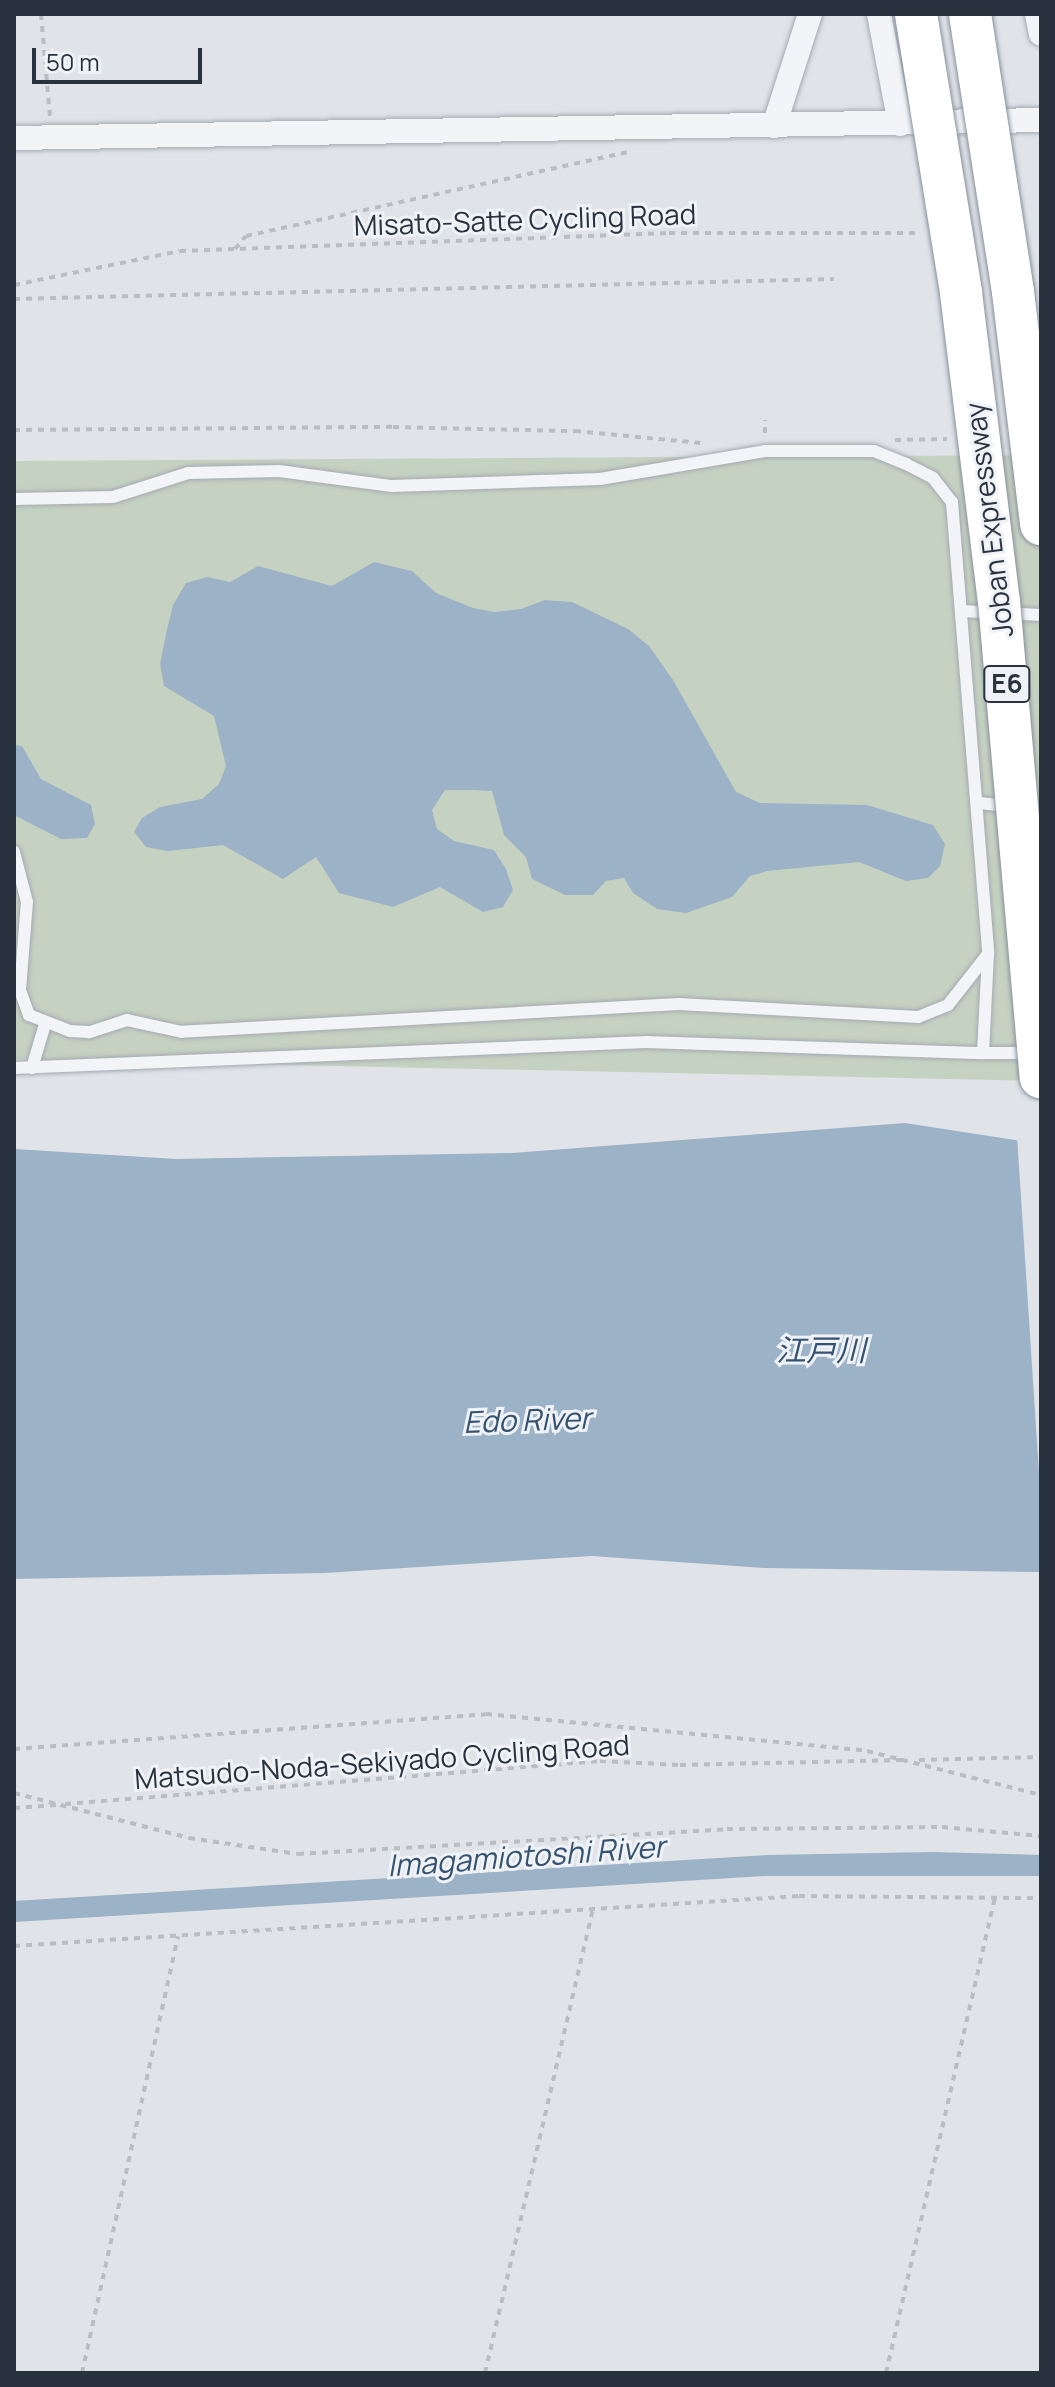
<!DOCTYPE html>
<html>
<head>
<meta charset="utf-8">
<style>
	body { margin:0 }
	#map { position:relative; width:1055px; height:2387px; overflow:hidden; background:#e0e3e8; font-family:Manrope,"Noto Sans JP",sans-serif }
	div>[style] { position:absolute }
	.green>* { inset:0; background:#c6d2c1 }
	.water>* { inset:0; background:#9cb2c7 }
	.pier>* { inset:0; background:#e0e3e8 }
	.path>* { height:4px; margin-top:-2px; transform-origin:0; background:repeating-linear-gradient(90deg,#babec3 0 6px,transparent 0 12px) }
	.roads { filter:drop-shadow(0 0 2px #a5aab2) drop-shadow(0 0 2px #a5aab2) }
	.service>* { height:12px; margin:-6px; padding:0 6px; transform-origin:6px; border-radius:6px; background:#f2f4f7 }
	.minor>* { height:24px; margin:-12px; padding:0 12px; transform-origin:12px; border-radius:12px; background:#f2f4f7 }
	.bridges { filter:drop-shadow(0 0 2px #88919e) drop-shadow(0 0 2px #88919e) }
	.motorway-bridge>* { height:42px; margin:-21px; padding:0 21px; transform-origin:21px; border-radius:21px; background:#fff }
	span { translate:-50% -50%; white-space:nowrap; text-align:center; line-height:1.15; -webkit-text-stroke:6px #eff2f6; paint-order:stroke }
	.shield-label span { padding:2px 6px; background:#eff2f6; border:2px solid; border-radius:6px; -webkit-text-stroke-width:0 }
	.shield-label { font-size:26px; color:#29323f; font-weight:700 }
	.street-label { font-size:28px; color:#29323f }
	.water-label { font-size:30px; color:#355271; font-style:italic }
	.frame { position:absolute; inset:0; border:16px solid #29323f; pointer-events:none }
	.scale { position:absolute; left:32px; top:48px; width:170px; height:36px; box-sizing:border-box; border:4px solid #29323f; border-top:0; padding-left:10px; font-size:24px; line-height:28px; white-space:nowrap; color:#29323f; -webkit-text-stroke:6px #eff2f6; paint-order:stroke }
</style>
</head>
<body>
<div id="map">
	<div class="green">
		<div style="clip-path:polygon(1041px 455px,1041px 1081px,14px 1059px,14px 461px)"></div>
	</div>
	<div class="water">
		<div style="clip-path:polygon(374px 562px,412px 571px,436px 593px,473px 608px,494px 612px,521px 609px,545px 600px,572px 602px,628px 629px,649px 646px,673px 680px,736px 792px,760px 803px,867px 805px,933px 825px,945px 844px,940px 866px,928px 878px,906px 881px,859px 862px,767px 871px,750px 876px,732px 897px,686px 913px,657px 909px,633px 893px,624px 878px,606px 881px,593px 895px,565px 895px,532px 879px,526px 857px,504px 835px,492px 791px,473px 790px,445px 790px,432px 810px,437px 829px,454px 841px,494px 850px,506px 869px,513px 890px,503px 907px,483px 912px,440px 887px,393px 907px,339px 893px,316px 857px,283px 879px,223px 845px,168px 851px,146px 847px,134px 832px,142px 818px,160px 807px,202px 799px,219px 784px,226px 766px,214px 716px,164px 686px,160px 664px,166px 634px,173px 605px,186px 583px,207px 577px,230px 582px,258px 566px,332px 586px)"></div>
		<div style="clip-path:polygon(14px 745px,22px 746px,41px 779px,91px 805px,95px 824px,87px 838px,61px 839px,14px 815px)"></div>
		<div style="clip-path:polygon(905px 1123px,1041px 1144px,1041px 1572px,765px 1568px,592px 1556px,325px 1573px,14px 1579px,14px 1149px,176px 1159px,512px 1153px)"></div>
		<div style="clip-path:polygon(932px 1852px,1041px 1855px,1041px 1876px,766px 1876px,14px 1922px,14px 1901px,768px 1855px)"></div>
	</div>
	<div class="pier">
		<div style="clip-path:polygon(1017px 1136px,1041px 1140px,1041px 1503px)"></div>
	</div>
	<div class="path">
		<div style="left:41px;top:14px;width:103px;rotate:85deg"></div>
		<div style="left:235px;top:249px;width:17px;rotate:-50deg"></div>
		<div style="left:246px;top:236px;width:390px;rotate:-12.4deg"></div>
		<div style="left:14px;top:285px;width:169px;rotate:-11.6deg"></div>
		<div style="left:180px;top:251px;width:489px;rotate:-2.1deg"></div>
		<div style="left:669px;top:233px;width:251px"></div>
		<div style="left:14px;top:299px;width:820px;rotate:-1.4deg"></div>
		<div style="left:14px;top:430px;width:379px;rotate:-0.5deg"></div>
		<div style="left:393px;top:427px;width:182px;rotate:1.3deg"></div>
		<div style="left:575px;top:431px;width:129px;rotate:5.4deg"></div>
		<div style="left:765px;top:433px;width:13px;rotate:-90deg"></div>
		<div style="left:895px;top:440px;width:52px;rotate:-1.1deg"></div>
		<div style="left:14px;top:1749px;width:473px;rotate:-4.2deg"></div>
		<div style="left:486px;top:1714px;width:383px;rotate:5.5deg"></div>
		<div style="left:867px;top:1751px;width:179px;rotate:14.2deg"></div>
		<div style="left:919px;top:1760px;width:122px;rotate:-1.4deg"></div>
		<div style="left:14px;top:1793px;width:181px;rotate:14.4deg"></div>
		<div style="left:189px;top:1838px;width:110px;rotate:8.4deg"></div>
		<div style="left:298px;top:1854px;width:430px;rotate:-3.3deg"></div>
		<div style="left:727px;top:1829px;width:215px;rotate:-0.5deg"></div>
		<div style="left:942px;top:1827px;width:99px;rotate:5.2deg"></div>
		<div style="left:65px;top:1804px;width:537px;rotate:-4.6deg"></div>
		<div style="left:600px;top:1761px;width:80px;rotate:2.9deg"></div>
		<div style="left:680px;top:1765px;width:223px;rotate:-1.3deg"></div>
		<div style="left:14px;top:1808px;width:43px;rotate:-4deg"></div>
		<div style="left:14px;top:1946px;width:787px;rotate:-3.64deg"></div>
		<div style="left:799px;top:1896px;width:242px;rotate:0.5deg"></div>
		<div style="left:82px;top:2373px;width:447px;rotate:-77.6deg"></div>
		<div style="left:485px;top:2373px;width:476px;rotate:-76.9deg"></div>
		<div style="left:886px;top:2373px;width:489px;rotate:-77.1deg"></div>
	</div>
	<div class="roads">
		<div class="service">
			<div style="left:14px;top:499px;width:99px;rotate:-1.2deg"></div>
			<div style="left:113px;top:497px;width:79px;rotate:-17.7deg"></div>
			<div style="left:188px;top:473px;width:91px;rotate:-1.3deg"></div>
			<div style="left:279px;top:471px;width:114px;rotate:7.6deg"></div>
			<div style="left:392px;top:486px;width:208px;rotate:-1.9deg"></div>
			<div style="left:600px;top:479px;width:167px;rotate:-9.6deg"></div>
			<div style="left:765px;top:451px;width:109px"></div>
			<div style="left:874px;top:451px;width:35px;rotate:22deg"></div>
			<div style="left:906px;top:464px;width:30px;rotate:27deg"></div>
			<div style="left:933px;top:478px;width:31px;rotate:52deg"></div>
			<div style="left:952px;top:502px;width:453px;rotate:85.4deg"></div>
			<div style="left:988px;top:954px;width:65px;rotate:128.1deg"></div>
			<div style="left:948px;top:1005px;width:32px;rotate:158deg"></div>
			<div style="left:918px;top:1017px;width:240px;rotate:-176.9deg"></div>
			<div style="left:678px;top:1004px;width:497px;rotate:176.8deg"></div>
			<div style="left:182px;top:1032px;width:56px;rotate:-167.7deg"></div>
			<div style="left:127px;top:1020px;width:40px;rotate:162deg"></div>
			<div style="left:89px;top:1032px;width:19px;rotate:-177deg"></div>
			<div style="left:70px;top:1031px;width:44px;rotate:-158.7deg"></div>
			<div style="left:29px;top:1015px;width:27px;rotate:-110deg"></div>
			<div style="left:20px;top:990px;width:88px;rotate:-85.5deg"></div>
			<div style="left:27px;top:902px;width:52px;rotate:-104.6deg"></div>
			<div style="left:962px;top:611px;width:79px;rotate:2.9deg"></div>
			<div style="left:979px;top:803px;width:62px;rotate:6.4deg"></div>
			<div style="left:988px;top:954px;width:99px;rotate:92.9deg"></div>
			<div style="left:983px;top:1053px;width:51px"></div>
			<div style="left:14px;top:1068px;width:633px;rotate:-2.36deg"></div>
			<div style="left:646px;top:1042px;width:337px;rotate:1.9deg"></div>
			<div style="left:32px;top:1068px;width:46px;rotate:-73.5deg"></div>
		</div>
		<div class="minor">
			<div style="left:879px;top:14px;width:112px;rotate:79.2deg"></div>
			<div style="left:1037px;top:14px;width:20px;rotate:79deg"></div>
			<div style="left:774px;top:126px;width:118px;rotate:-72.2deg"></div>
			<div style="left:14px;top:138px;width:1027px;rotate:-1deg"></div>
		</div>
	</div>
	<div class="bridges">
		<div class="motorway-bridge">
			<div style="left:916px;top:14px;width:283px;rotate:80.8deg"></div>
			<div style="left:961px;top:293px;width:310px;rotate:83deg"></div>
			<div style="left:999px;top:601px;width:478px;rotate:85deg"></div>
			<div style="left:970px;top:14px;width:281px;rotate:81.2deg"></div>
			<div style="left:1013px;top:292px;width:234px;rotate:83.1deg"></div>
		</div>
	</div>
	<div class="shield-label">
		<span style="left:1007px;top:684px">E6</span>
	</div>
	<div class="street-label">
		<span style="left:525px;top:219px;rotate:-2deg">Misato-Satte Cycling Road</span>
		<span style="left:988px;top:520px;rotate:-97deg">Joban Expressway</span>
		<span style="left:382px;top:1761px;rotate:-4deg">Matsudo-Noda-Sekiyado Cycling Road</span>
	</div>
	<div class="water-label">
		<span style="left:821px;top:1350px">江戸川</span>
		<span style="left:527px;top:1420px;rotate:-2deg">Edo River</span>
		<span style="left:526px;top:1856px;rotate:-4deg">Imagamiotoshi River</span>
	</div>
	<div class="frame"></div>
	<div class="scale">50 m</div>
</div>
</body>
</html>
